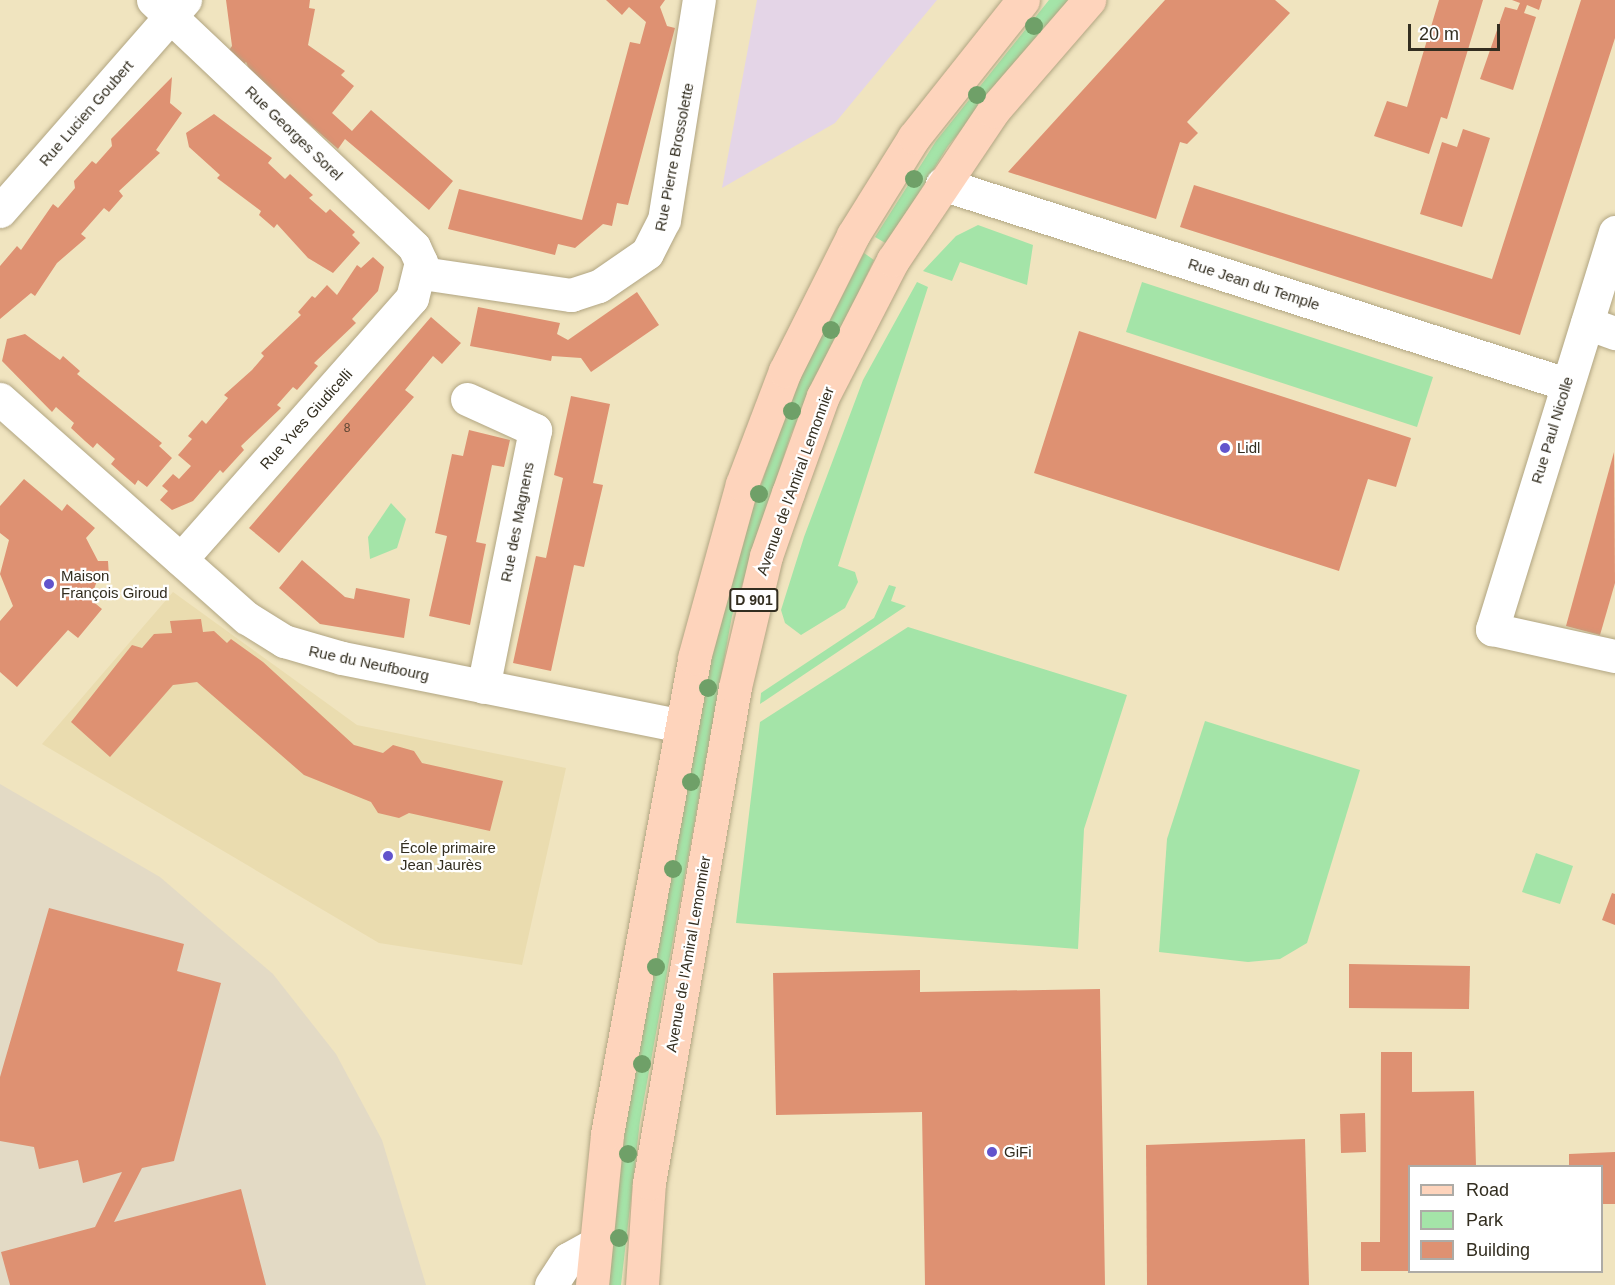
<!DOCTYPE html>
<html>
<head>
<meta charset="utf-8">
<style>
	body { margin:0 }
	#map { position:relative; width:1615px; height:1285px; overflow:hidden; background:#f0e4bf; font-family:Arial,sans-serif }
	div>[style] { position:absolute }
	.commercial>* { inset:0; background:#e4d5e7 }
	.industrial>* { inset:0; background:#e3dac5 }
	.built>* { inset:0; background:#eadcaf }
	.green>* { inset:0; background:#a4e4a8 }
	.building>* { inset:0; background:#de9172 }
	.roads { filter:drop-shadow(0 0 2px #b1a582) drop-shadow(0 0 2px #b1a582) }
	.minor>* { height:33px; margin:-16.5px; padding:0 16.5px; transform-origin:16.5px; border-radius:16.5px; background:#fff }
	.major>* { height:33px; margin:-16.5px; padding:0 16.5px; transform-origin:16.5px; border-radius:16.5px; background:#fed4bc }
	.trees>* { width:18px; height:18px; margin:-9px; border-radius:50%; background:#6fa068 }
	.dots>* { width:16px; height:16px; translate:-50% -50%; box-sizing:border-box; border:3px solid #fff; border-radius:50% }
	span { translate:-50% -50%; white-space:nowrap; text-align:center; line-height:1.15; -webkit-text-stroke:4.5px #fff; paint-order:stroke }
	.number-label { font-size:12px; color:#5e4734 }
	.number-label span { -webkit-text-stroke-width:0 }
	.shield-label span { padding:2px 4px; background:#fff; border:2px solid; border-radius:4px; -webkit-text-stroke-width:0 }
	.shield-label { font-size:14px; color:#332e20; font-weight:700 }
	.street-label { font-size:15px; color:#332e20 }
	.poi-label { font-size:15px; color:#332e20 }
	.left { translate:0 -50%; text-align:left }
	.legend { position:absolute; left:1408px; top:1165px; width:195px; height:108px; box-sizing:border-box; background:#fff; border:2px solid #adaba6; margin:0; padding:8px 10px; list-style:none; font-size:18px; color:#332e20 }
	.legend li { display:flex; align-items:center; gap:12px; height:30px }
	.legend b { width:30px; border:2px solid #adaba6 }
	.scale { position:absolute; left:1408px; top:24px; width:92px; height:27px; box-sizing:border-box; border:3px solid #332e20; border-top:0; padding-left:8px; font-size:18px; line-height:21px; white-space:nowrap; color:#332e20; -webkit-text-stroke:4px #fff; paint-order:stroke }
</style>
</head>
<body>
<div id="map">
	<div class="commercial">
		<div style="clip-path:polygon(757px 0,937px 0,835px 123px,722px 188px)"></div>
	</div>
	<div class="industrial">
		<div style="clip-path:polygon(0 784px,160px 877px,273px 974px,336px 1054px,382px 1140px,426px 1285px,0 1285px)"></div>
	</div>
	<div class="built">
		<div style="clip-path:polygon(173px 592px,357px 725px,566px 768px,522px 965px,379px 943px,42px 744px)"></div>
	</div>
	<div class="green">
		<div style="clip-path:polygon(1049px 0,1070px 0,948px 146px,887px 244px,875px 237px,936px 141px)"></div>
		<div style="clip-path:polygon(978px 225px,1033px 245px,1027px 285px,960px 262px,952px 281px,923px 271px,956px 236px)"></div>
		<div style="clip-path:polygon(864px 253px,874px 260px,791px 434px,732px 616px,640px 1121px,621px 1285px,609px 1285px,620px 1158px,684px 791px,724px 591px,793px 393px)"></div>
		<div style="clip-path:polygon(917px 282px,928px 287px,838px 566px,855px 572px,858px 582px,845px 608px,801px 635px,785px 623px,781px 610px,804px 537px,863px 380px)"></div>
		<div style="clip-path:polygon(1142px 282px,1433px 377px,1417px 427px,1126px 332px)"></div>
		<div style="clip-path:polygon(391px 503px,406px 519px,397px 548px,370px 559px,368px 537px)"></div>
		<div style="clip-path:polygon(889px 585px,896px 587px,891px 601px,906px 606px,760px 704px,761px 693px,874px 618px)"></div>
		<div style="clip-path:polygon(908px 627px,1127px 695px,1084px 829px,1078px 949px,736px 923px,760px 722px)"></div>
		<div style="clip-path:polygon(1205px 721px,1360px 770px,1307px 943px,1280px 959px,1248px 962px,1159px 952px,1167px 839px)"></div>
		<div style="clip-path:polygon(1536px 853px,1573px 866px,1560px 904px,1522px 892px)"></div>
	</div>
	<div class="building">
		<div style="clip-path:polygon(226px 0,310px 0,309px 8px,315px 9px,308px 45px,345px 71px,341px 75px,354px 86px,332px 113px,352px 131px,371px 110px,453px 181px,429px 210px,345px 139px,338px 149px,251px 73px,246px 62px,243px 65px,227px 53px,232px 46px)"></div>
		<div style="clip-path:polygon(606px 0,665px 0,660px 7px,667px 26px,675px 28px,628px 205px,617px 203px,612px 226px,603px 224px,575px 248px,558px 244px,555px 255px,448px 229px,459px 189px,582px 220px,630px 42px,640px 44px,646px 22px,629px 7px,622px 15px)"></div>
		<div style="clip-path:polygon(1165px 0,1275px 0,1290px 13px,1187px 122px,1198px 133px,1187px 144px,1180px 142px,1156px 219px,1008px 172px)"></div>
		<div style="clip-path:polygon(1439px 0,1483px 0,1447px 119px,1441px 117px,1429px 154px,1374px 136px,1387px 101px,1407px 107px)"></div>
		<div style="clip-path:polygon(1512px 0,1542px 0,1539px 10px,1527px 5px,1524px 13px,1536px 17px,1513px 90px,1480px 79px,1505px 7px,1517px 10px,1520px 3px)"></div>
		<div style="clip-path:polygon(1581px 0,1615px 0,1615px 38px,1520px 335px,1180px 227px,1194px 185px,1492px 279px)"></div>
		<div style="clip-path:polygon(172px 77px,170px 103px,182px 113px,156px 150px,160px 153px,119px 191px,123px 196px,109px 212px,104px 208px,81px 234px,86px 238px,57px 263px,35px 296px,31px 293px,0 319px,0 266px,17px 246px,21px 250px,53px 204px,58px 208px,75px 188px,74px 181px,92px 161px,96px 164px,112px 146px,111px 139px)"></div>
		<div style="clip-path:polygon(214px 114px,272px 158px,268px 163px,285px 179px,290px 174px,313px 195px,309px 198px,326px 213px,330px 209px,355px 232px,352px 235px,360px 243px,333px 273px,308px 258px,277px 224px,274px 228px,259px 215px,261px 211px,217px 178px,220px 175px,189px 147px,186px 133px)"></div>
		<div style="clip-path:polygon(1463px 129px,1490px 138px,1462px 227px,1420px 214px,1442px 142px,1457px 147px)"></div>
		<div style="clip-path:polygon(373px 257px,384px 267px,378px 291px,352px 319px,356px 323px,314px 363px,318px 366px,297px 390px,293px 387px,277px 405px,281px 408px,241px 446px,244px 450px,223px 473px,220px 470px,193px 501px,172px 510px,160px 500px,168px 491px,162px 486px,173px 474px,179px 479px,191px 466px,178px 455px,192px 439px,188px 436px,202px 420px,206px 424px,228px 398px,224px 395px,252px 370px,264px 356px,261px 353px,301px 315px,298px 312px,312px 296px,315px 298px,327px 285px,337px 295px,357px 265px,361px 268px)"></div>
		<div style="clip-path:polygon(637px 292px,659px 325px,591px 372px,581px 358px,552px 356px,551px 361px,470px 346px,478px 307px,560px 323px,557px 334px,568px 340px)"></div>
		<div style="clip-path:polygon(431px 317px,461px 343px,442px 364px,433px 356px,405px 390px,414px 397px,279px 553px,249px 528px)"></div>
		<div style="clip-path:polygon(1079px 331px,1411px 438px,1396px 487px,1368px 479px,1339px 571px,1034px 473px)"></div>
		<div style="clip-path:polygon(25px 334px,60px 360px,63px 356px,80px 371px,77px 374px,162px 443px,159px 446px,172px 458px,147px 487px,138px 480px,135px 485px,120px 472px,111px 464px,115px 459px,97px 443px,93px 448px,85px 441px,71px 428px,74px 423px,56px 407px,52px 412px,2px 361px,7px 339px)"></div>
		<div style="clip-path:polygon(571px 396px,610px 404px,593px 483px,603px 485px,584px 567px,574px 565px,551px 671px,513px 663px,536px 556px,546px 558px,563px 478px,554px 475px)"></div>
		<div style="clip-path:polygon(469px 430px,510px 440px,504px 467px,492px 465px,476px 542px,486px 544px,470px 625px,429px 616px,447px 536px,435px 533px,452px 454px,463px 456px)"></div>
		<div style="clip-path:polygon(1614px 452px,1615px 583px,1600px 635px,1566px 626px)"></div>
		<div style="clip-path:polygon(24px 479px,62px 511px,67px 504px,95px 528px,86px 538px,98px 561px,108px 561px,109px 577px,99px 576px,90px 599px,102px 609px,78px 638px,68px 630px,17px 687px,0 672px,0 621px,13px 606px,0 574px,9px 540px,0 533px,0 506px)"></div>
		<div style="clip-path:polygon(302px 560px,345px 597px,354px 599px,356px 588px,410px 599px,404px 638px,320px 624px,279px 588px)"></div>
		<div style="clip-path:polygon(201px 619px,203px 632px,214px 631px,227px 643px,231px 639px,263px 662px,354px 745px,383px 753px,393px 745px,414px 751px,422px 763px,503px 781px,490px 831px,409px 813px,399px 818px,378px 813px,371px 802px,304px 775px,197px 682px,173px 685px,110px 757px,71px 722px,132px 645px,142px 648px,154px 634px,172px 633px,170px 621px)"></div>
		<div style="clip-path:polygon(1612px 893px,1615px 894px,1615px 925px,1602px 920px)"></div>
		<div style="clip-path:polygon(49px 908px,184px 944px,177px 971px,221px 983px,174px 1161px,142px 1168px,114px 1222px,241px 1189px,266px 1285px,10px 1285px,1px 1252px,95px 1227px,122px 1172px,83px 1183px,78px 1160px,39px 1169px,34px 1147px,0 1141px,0 1077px)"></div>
		<div style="clip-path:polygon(1349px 964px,1470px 966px,1469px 1009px,1349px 1008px)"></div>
		<div style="clip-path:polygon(920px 970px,920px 992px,1100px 989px,1105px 1285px,925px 1285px,922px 1112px,776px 1115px,773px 973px)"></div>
		<div style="clip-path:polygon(1381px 1052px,1412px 1052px,1412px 1092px,1474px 1091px,1476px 1166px,1410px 1166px,1410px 1271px,1361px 1271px,1361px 1242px,1380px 1242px)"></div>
		<div style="clip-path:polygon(1365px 1113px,1366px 1152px,1341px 1153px,1340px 1114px)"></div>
		<div style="clip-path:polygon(1305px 1139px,1309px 1285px,1147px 1285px,1146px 1145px)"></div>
		<div style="clip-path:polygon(1615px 1152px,1615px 1204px,1602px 1204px,1602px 1167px,1569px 1166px,1569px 1154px)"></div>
	</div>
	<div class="roads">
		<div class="minor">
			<div style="left:153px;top:0;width:359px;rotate:43.4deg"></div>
			<div style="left:414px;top:247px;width:17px;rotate:65deg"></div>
			<div style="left:421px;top:262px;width:37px;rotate:104deg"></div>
			<div style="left:412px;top:298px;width:349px;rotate:131.5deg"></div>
			<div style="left:942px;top:184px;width:655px;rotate:17.77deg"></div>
			<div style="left:0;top:211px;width:281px;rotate:-48.8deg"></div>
			<div style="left:1615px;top:232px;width:416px;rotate:107.2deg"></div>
			<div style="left:1492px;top:629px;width:126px;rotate:12.4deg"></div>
			<div style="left:422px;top:273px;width:151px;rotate:8.4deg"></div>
			<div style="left:571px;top:295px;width:29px;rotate:-18deg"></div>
			<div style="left:599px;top:286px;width:58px;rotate:-34.5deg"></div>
			<div style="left:647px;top:253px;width:37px;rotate:-63deg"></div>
			<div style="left:664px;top:220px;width:223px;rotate:-81deg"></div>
			<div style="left:1587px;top:323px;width:30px;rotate:20deg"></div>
			<div style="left:0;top:399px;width:330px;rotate:41.6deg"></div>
			<div style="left:247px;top:618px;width:44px;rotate:31.9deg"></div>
			<div style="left:284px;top:641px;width:60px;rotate:16.3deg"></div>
			<div style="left:342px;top:658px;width:346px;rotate:11.3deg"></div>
			<div style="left:467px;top:399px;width:75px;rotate:24.5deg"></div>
			<div style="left:535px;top:430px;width:262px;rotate:101.4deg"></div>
			<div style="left:551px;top:1285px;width:31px;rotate:-57deg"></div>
			<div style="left:568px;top:1259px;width:31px;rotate:-29deg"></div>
		</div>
		<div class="major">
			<div style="left:592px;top:1285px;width:152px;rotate:-84.3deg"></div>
			<div style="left:607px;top:1134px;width:484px;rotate:-79.6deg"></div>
			<div style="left:694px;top:658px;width:180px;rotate:-74.6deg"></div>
			<div style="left:742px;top:484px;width:121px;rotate:-69.2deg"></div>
			<div style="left:785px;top:371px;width:152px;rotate:-63.4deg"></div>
			<div style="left:853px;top:235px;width:115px;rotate:-58.1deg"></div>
			<div style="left:914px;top:137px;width:175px;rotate:-51.5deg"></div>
			<div style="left:642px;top:1285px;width:102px;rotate:-86.1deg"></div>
			<div style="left:649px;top:1183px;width:503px;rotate:-80.16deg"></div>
			<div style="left:735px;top:687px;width:135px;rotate:-76.7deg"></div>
			<div style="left:766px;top:556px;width:67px;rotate:-70.8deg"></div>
			<div style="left:788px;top:493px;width:103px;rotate:-70.2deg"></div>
			<div style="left:823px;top:396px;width:153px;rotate:-62.8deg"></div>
			<div style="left:893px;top:260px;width:179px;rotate:-56.1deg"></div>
			<div style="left:993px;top:111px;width:147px;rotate:-49.1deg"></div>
		</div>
	</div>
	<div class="trees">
		<div style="left:1034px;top:26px"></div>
		<div style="left:977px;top:95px"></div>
		<div style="left:914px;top:179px"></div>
		<div style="left:831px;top:330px"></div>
		<div style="left:792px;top:411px"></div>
		<div style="left:759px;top:494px"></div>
		<div style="left:708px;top:688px"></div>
		<div style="left:691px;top:782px"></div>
		<div style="left:673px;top:869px"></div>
		<div style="left:656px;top:967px"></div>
		<div style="left:642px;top:1064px"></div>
		<div style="left:628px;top:1154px"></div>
		<div style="left:619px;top:1238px"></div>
	</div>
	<div class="dots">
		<div style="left:1225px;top:448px;background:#6254cc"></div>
		<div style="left:49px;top:584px;background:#6254cc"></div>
		<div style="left:388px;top:856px;background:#6254cc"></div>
		<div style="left:992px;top:1152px;background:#6254cc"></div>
	</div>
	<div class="number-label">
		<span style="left:347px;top:429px">8</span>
	</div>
	<div class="shield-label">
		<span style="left:754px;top:600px">D 901</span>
	</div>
	<div class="street-label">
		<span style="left:86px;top:113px;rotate:-49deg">Rue Lucien Goubert</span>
		<span style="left:294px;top:133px;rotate:44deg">Rue Georges Sorel</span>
		<span style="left:674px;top:157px;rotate:-79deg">Rue Pierre Brossolette</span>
		<span style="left:1254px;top:284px;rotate:18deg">Rue Jean du Temple</span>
		<span style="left:306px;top:419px;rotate:-48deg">Rue Yves Giudicelli</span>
		<span style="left:1552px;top:430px;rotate:-73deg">Rue Paul Nicolle</span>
		<span style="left:795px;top:481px;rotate:-70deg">Avenue de l'Amiral Lemonnier</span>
		<span style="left:517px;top:522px;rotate:-79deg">Rue des Magnens</span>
		<span style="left:369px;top:663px;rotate:12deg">Rue du Neufbourg</span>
		<span style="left:688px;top:954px;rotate:-80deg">Avenue de l'Amiral Lemonnier</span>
	</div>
	<div class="poi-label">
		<span class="left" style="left:1237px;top:448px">Lidl</span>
		<span class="left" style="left:61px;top:584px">Maison<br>François Giroud</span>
		<span class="left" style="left:400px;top:856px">École primaire<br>Jean Jaurès</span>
		<span class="left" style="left:1004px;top:1152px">GiFi</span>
	</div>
	<ul class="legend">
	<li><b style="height:8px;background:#fed4bc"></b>Road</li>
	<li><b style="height:16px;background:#a4e4a8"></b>Park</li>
	<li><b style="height:16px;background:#de9172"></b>Building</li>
	</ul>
	<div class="scale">20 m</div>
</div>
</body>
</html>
